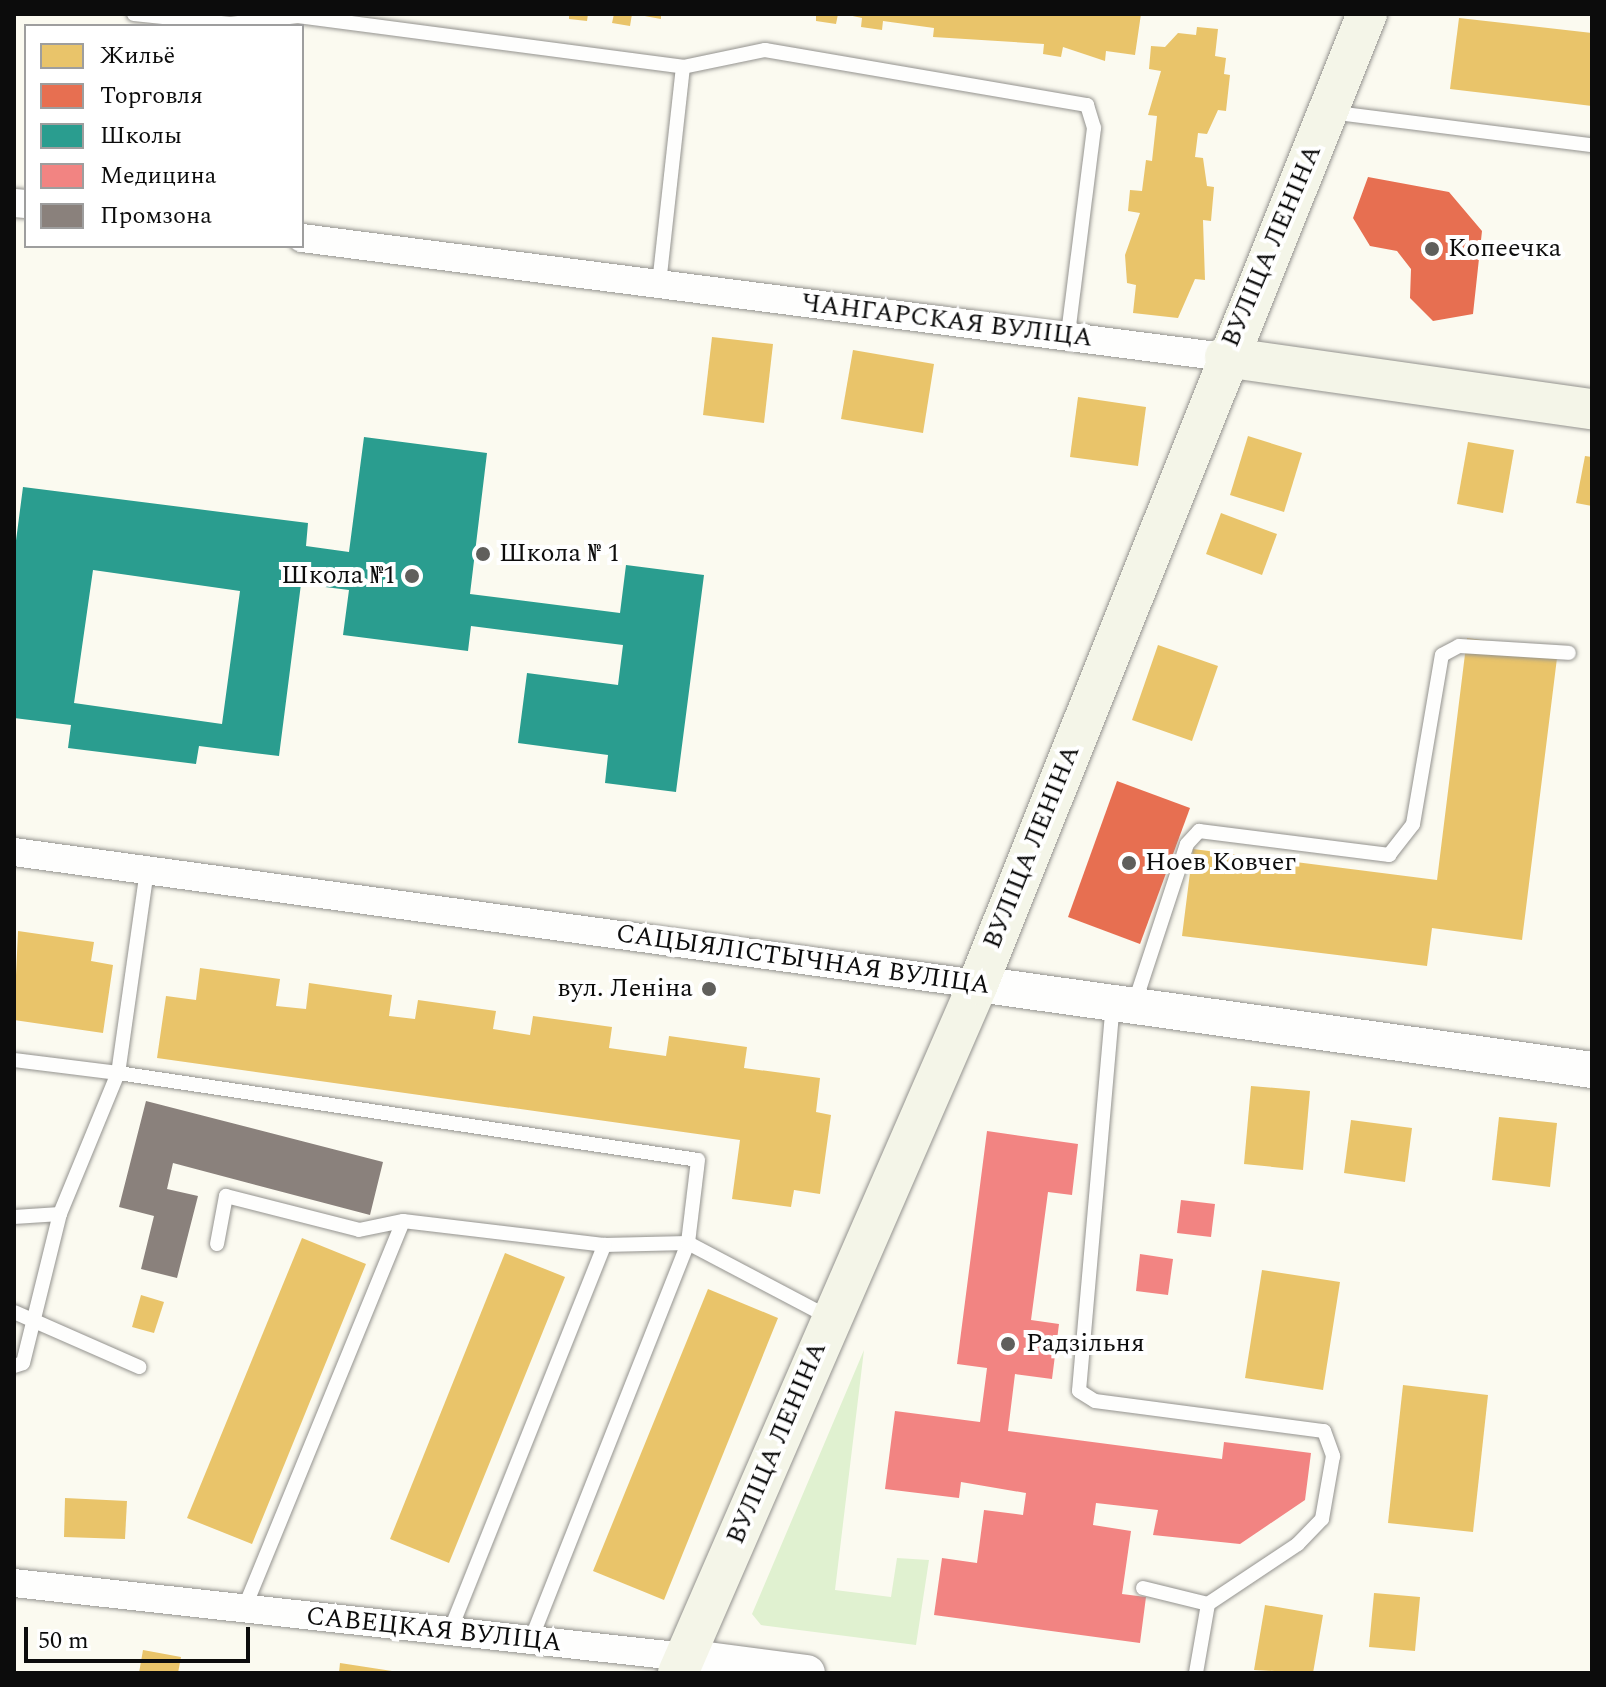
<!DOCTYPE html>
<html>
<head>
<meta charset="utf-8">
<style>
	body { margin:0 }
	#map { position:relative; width:1606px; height:1687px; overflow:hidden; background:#fbfaf0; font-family:Spectral,serif }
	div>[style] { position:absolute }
	.green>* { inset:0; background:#e0f1d0 }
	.homes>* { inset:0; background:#e9c46a }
	.shops>* { inset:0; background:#e76f51 }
	.schools>* { inset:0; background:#2a9d8f }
	.health>* { inset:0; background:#f28482 }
	.industry>* { inset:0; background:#8a817c }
	.roads { filter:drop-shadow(0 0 2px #94938f) drop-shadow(0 0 2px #94938f) }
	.service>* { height:14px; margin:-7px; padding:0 7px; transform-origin:7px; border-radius:7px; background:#fefefd }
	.minor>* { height:28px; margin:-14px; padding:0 14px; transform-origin:14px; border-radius:14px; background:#fefefd }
	.tertiary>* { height:36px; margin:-18px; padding:0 18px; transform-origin:18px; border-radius:18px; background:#fefefd }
	.secondary>* { height:40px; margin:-20px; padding:0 20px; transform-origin:20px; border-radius:20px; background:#f4f5e8 }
	.dots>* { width:22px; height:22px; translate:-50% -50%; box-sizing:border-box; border:4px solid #fff; border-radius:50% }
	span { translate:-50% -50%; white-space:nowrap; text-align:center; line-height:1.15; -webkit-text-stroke:8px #fff; paint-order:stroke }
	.street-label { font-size:26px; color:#0c0c0c }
	.poi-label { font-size:26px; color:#0c0c0c }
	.left { translate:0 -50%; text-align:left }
	.right { translate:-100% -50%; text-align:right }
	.frame { position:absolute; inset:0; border:16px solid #0c0c0c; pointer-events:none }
	.legend { position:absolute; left:24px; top:24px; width:280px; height:224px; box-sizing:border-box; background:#fff; border:2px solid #9e9e9e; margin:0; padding:10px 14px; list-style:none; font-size:24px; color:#0c0c0c }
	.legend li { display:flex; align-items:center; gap:16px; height:40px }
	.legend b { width:40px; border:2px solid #9e9e9e }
	.scale { position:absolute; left:24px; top:1627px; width:226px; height:36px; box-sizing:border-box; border:4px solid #0c0c0c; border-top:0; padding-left:10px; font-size:24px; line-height:28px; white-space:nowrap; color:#0c0c0c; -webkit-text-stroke:6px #fff; paint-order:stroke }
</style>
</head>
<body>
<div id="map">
	<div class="green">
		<div style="clip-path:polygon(864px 1350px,835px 1590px,891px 1597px,897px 1558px,929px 1560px,916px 1645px,761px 1625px,752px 1614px)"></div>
	</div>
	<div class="homes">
		<div style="clip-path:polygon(569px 14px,588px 14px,587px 21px,569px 19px)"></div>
		<div style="clip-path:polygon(614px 14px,632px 14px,630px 26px,612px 23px)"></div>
		<div style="clip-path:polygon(634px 14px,661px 14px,661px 19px)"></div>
		<div style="clip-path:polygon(816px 14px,838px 14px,836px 24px,816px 21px)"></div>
		<div style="clip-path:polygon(843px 14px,1141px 14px,1135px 55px,1106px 51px,1105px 61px,1063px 47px,1061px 57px,1043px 54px,1044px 44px,933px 37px,934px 28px,883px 21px,882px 30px,861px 27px,862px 18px)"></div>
		<div style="clip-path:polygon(1459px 18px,1592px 33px,1592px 106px,1450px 89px)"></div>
		<div style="clip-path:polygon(1197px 27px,1218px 29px,1215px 56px,1226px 58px,1224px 74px,1230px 75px,1226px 111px,1218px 110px,1207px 134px,1198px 133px,1195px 157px,1203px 158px,1207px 186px,1214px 187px,1211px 221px,1203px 220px,1205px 280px,1195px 279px,1178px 318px,1133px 313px,1136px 285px,1127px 283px,1125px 255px,1140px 213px,1128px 211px,1130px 190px,1142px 191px,1146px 160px,1152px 161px,1157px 116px,1148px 115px,1161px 71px,1149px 69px,1151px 46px,1165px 47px,1178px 33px,1196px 35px)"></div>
		<div style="clip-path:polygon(712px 337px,773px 344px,764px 423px,703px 415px)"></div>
		<div style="clip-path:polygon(853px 350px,934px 364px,923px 433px,841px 419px)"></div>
		<div style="clip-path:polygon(1078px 397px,1146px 407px,1138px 466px,1070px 457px)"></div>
		<div style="clip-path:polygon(1248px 436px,1302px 453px,1284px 512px,1230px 495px)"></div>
		<div style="clip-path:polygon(1468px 442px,1514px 450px,1503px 513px,1457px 504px)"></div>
		<div style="clip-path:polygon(1585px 456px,1592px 457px,1592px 506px,1576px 503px)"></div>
		<div style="clip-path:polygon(1221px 513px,1277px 534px,1262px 575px,1206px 554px)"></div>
		<div style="clip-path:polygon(1467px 638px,1558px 650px,1522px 940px,1432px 928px,1427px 966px,1182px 936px,1193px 849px,1437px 880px)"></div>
		<div style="clip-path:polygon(1158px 645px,1218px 666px,1192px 741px,1132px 720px)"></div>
		<div style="clip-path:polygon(18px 931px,94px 942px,91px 961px,113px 965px,103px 1033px,14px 1020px)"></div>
		<div style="clip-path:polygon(200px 968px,280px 979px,276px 1006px,306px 1009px,309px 983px,392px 995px,389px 1016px,415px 1019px,418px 1000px,496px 1011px,493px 1029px,530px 1035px,533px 1016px,612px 1027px,609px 1048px,666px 1056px,669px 1036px,747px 1047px,744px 1068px,820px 1078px,816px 1112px,831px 1115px,820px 1194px,794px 1190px,791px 1207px,732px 1199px,740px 1140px,157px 1058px,166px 996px,196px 1000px)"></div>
		<div style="clip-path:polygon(1251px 1086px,1310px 1091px,1303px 1170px,1244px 1164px)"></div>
		<div style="clip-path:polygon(1499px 1117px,1557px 1123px,1550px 1187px,1492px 1180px)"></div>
		<div style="clip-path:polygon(1351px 1120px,1412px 1128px,1405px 1182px,1344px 1173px)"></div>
		<div style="clip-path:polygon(302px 1238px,366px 1264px,252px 1544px,187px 1518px)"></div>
		<div style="clip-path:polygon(505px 1253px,565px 1277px,449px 1563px,390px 1539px)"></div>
		<div style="clip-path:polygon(1262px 1270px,1340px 1282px,1323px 1390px,1245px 1378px)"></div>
		<div style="clip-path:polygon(708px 1289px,778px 1318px,664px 1600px,593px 1571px)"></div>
		<div style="clip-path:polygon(141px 1295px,164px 1302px,154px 1333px,132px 1327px)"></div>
		<div style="clip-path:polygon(1403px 1385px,1488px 1395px,1473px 1532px,1388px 1523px)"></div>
		<div style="clip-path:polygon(65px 1498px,127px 1501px,125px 1539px,64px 1537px)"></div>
		<div style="clip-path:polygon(1374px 1593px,1420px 1597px,1415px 1651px,1369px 1647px)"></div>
		<div style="clip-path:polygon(1265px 1605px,1323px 1615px,1313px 1673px,1254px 1670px)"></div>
		<div style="clip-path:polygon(143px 1650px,181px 1657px,178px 1673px,139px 1673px)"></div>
		<div style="clip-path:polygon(340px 1663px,392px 1671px,392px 1673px,339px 1673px)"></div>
	</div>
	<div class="shops">
		<div style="clip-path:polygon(1368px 177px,1449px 192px,1482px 231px,1473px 314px,1433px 321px,1410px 298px,1411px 269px,1397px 251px,1370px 246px,1353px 218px)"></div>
		<div style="clip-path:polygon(1117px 781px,1190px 808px,1140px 944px,1068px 917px)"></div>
	</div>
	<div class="schools">
		<div style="clip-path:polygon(evenodd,364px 437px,487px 453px,470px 594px,620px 613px,626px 565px,704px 575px,676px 792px,605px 783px,608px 755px,518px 743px,527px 673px,618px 685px,623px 645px,471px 626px,468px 651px,343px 635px,349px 590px,301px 584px,279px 756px,199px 746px,196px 764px,68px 748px,71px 725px,14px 718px,14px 556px,23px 487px,308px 523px,306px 546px,349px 552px,364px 437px,93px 570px,240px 591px,222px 724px,74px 703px,93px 570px)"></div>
	</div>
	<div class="health">
		<div style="clip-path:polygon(987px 1131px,1078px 1144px,1072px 1195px,1048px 1192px,1031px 1320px,1059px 1324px,1052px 1379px,1015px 1374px,1008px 1431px,1222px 1459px,1224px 1442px,1311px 1453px,1305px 1500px,1240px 1544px,1153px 1535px,1158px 1510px,1096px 1503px,1093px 1525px,1131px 1531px,1122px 1594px,1146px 1597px,1140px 1643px,934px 1615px,942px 1558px,977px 1563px,984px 1510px,1023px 1515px,1026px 1493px,961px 1482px,959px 1498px,885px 1489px,895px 1411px,980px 1422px,987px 1368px,957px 1364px)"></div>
		<div style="clip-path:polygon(1181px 1200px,1215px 1204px,1211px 1237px,1177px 1233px)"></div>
		<div style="clip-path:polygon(1140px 1254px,1173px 1259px,1168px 1295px,1136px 1291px)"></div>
	</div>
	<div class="industry">
		<div style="clip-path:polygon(146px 1101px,383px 1162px,370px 1215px,173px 1163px,167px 1189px,198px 1196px,177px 1278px,141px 1269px,154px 1216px,119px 1207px)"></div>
	</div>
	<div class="roads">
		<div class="service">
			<div style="left:134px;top:14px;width:97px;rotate:5.9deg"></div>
			<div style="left:230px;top:24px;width:68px;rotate:-6.7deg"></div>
			<div style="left:298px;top:16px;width:388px;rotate:7.5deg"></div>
			<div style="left:683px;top:67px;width:84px;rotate:-11.7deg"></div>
			<div style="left:765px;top:50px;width:327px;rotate:9.7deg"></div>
			<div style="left:1087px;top:105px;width:24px;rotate:73deg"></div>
			<div style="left:1094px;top:128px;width:209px;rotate:97.2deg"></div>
			<div style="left:1329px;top:112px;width:265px;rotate:7.2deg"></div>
			<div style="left:659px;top:284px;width:218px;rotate:-83.7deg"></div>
			<div style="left:147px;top:870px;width:205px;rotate:98.1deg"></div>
			<div style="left:118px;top:1073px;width:586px;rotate:8.53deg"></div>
			<div style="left:698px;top:1160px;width:84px;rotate:96.9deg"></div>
			<div style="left:688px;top:1243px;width:427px;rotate:111.6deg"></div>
			<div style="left:1113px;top:1002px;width:390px;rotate:95deg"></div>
			<div style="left:1079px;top:1391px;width:19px;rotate:32deg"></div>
			<div style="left:1095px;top:1401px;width:231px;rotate:7.5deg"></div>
			<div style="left:1324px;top:1431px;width:27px;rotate:70deg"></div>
			<div style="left:1333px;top:1456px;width:64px;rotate:99.9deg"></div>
			<div style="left:1322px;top:1519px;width:35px;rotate:134deg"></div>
			<div style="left:1298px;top:1544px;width:108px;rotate:146.3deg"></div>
			<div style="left:1208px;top:1604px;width:70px;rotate:99.9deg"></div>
			<div style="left:1134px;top:1005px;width:169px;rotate:-71.8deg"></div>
			<div style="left:1187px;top:844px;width:18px;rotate:-47deg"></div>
			<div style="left:1199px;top:831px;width:192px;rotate:7.2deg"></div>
			<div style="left:1389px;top:855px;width:39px;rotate:-52deg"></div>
			<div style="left:1413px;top:824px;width:171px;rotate:-80.3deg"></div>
			<div style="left:1442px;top:655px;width:19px;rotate:-28deg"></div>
			<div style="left:1459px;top:646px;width:110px;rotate:3.6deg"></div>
			<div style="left:14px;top:1060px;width:105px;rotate:7.1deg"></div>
			<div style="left:118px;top:1073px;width:152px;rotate:112.4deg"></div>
			<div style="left:60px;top:1214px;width:46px;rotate:176.3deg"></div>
			<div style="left:217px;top:1244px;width:49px;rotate:-79.4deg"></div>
			<div style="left:226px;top:1196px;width:137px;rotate:14.3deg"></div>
			<div style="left:359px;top:1230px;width:45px;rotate:-11.6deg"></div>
			<div style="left:14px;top:1312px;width:137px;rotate:23.7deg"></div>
			<div style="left:14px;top:1366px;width:9px;rotate:-18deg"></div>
			<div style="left:23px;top:1363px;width:154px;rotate:-76.1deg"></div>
			<div style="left:1143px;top:1588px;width:67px;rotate:13.8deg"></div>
			<div style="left:244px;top:1609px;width:419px;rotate:-67.7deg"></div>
			<div style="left:403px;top:1221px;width:202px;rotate:6.8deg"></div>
			<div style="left:604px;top:1245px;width:84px;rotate:-1.4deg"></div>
			<div style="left:688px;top:1243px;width:161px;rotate:27.8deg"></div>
			<div style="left:450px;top:1631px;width:416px;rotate:-68.2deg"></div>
		</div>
		<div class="minor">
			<div style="left:14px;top:203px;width:12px;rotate:5deg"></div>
			<div style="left:302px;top:238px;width:931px;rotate:7.35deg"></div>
			<div style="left:14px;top:852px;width:973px;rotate:7.8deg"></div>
			<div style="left:14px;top:1583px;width:675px;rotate:6.29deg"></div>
		</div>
		<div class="tertiary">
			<div style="left:978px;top:984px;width:620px;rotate:7.97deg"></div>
			<div style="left:685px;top:1657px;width:123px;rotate:7.5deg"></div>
		</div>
		<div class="secondary">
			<div style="left:1225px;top:357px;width:371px;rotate:8.1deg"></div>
			<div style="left:678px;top:1673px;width:751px;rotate:-66.47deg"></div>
			<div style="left:978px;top:984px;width:1045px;rotate:-68.15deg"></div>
		</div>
	</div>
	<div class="dots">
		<div style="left:1432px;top:249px;background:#605f5c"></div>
		<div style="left:483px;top:554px;background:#605f5c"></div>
		<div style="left:412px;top:576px;background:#605f5c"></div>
		<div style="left:1129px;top:863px;background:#605f5c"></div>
		<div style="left:709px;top:989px;background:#605f5c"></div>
		<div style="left:1008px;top:1344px;background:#605f5c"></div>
	</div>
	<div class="street-label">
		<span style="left:1272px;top:246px;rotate:-67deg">ВУЛІЦА ЛЕНІНА</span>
		<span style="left:947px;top:321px;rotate:7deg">ЧАНГАРСКАЯ ВУЛІЦА</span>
		<span style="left:1032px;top:847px;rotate:-68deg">ВУЛІЦА ЛЕНІНА</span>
		<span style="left:803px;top:960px;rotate:8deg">САЦЫЯЛІСТЫЧНАЯ ВУЛІЦА</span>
		<span style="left:777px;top:1443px;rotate:-67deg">ВУЛІЦА ЛЕНІНА</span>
		<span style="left:434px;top:1630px;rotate:6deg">САВЕЦКАЯ ВУЛІЦА</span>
	</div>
	<div class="poi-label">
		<span class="left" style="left:1448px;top:249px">Копеечка</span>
		<span class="left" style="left:499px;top:554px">Школа № 1</span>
		<span class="right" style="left:396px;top:576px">Школа №1</span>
		<span class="left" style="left:1145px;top:863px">Ноев Ковчег</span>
		<span class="right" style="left:693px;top:989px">вул. Леніна</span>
		<span class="left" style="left:1026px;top:1344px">Радзільня</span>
	</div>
	<div class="frame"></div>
	<ul class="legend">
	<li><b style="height:22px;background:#e9c46a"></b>Жильё</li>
	<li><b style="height:22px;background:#e76f51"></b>Торговля</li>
	<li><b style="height:22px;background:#2a9d8f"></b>Школы</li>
	<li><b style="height:22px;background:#f28482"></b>Медицина</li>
	<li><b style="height:22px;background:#8a817c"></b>Промзона</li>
	</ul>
	<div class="scale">50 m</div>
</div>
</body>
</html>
